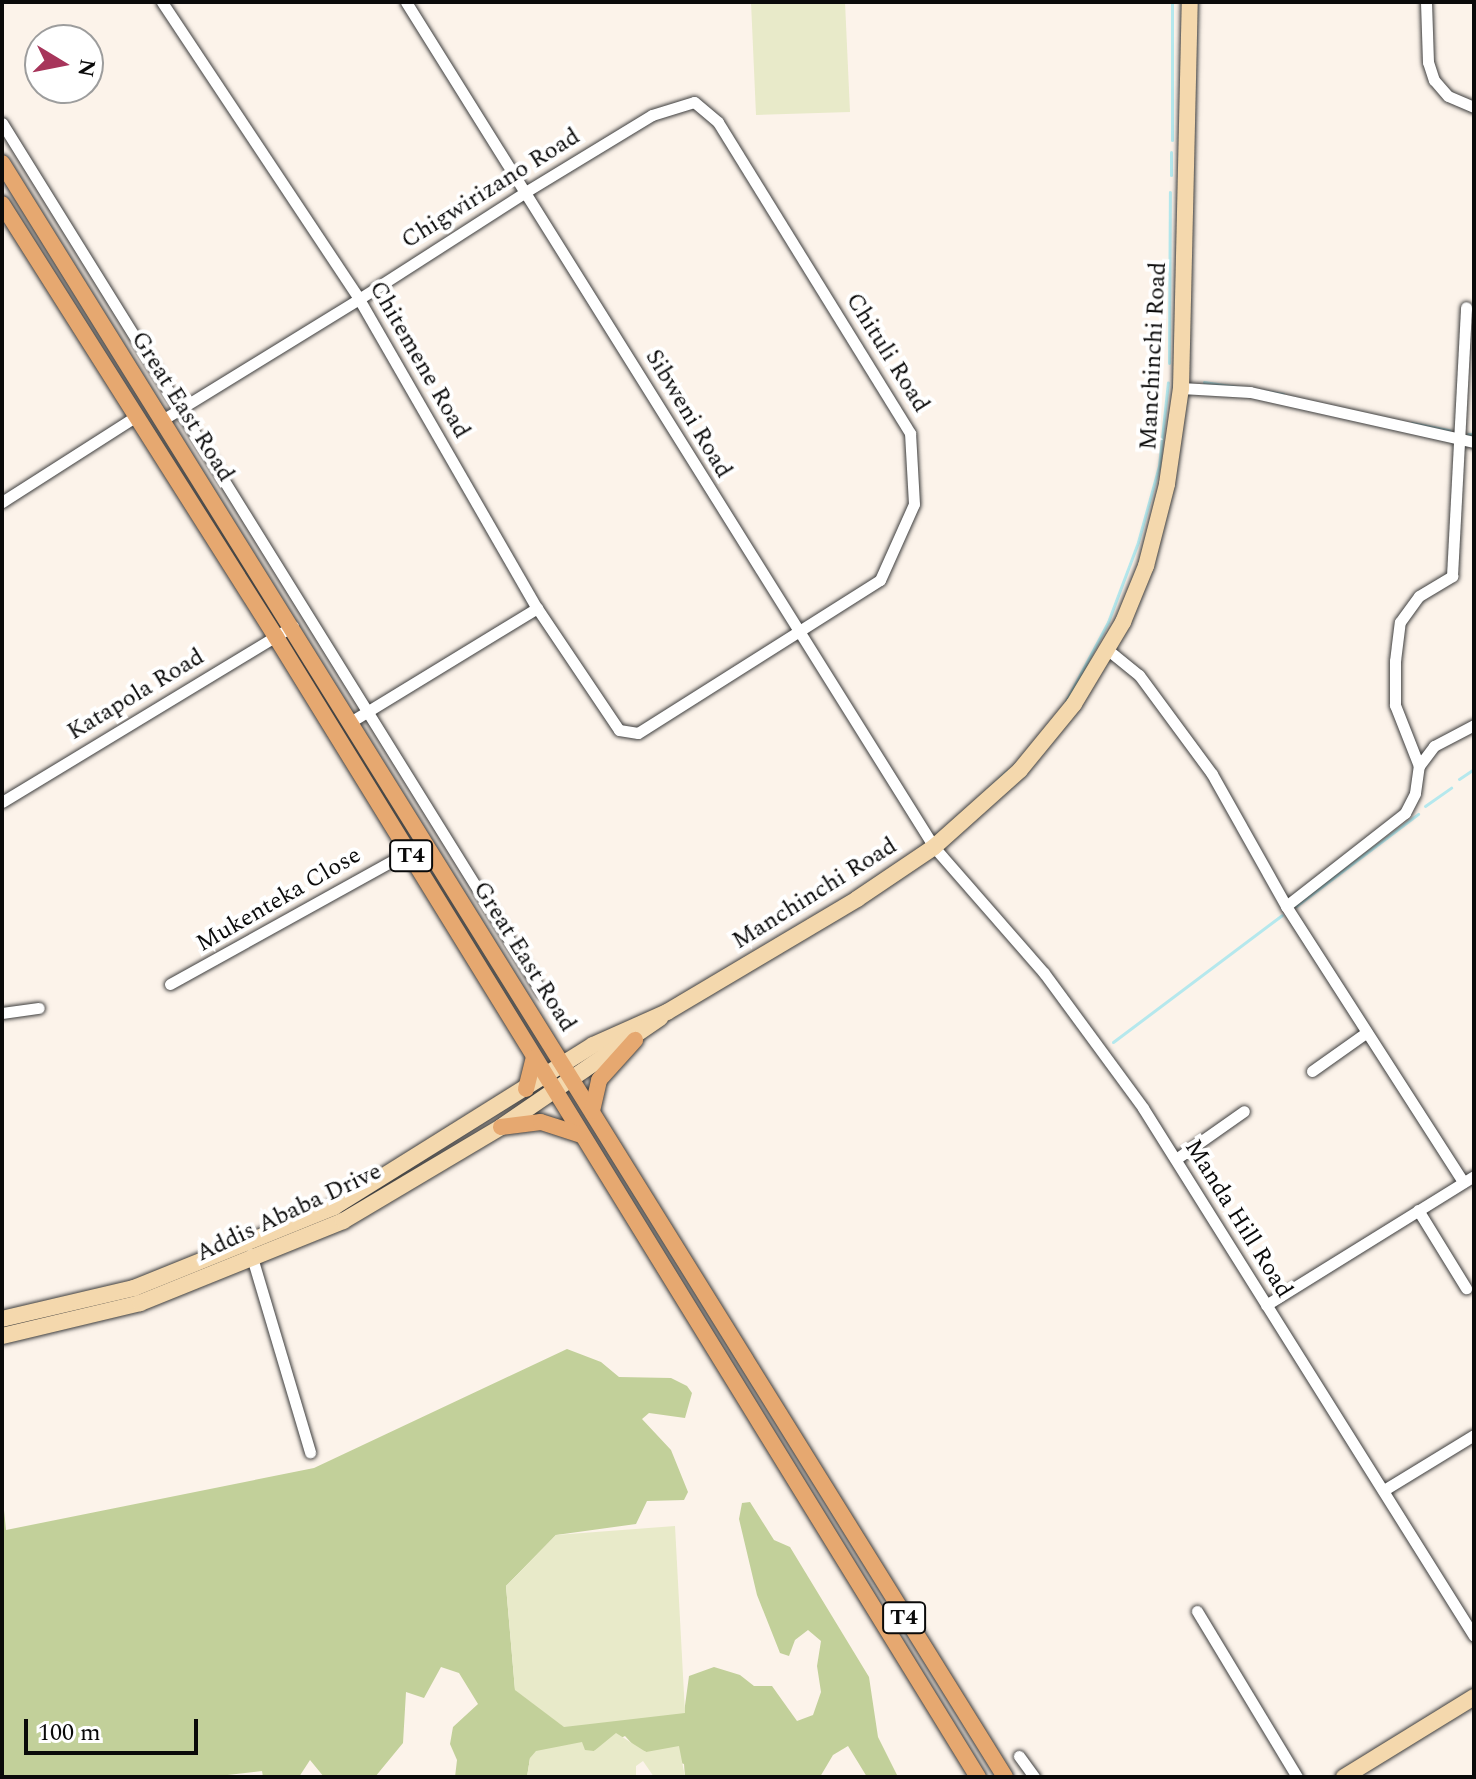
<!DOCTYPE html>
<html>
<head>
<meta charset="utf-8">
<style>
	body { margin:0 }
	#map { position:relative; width:1476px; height:1779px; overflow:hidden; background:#fcf3ea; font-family:Spectral,serif }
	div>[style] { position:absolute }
	.forest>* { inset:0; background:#c2d09a }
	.pitch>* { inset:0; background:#e8eac9 }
	.stream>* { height:3px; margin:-1.5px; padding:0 1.5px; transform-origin:1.5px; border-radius:1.5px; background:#b5e8ed }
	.roads { filter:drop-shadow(0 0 2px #3d3d3d) drop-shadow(0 0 2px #3d3d3d) }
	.street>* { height:11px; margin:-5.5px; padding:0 5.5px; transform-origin:5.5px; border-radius:5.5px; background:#fff }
	.secondary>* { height:16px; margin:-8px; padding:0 8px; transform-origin:8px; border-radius:8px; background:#f4d8ad }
	.primary>* { height:16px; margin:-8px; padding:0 8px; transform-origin:8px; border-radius:8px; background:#e6a870 }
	span { translate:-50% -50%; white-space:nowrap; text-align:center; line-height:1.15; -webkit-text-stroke:8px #fff; paint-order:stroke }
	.shield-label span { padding:2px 6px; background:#fff; border:2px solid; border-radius:6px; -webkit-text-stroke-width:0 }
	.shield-label { font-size:22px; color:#0a0a0a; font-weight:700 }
	.street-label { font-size:24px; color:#0a0a0a }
	.frame { position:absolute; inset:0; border:4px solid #0a0a0a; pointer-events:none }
	.north { position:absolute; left:24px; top:24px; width:80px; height:80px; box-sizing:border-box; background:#fff; border:2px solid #9d9d9d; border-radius:50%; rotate:100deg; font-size:22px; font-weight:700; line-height:32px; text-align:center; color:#0a0a0a }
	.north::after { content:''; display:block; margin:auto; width:28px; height:36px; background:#a7355b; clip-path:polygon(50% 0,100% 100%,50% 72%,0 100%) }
	.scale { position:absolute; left:24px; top:1719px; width:174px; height:36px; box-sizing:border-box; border:4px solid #0a0a0a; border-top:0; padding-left:10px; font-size:24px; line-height:28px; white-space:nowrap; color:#0a0a0a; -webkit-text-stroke:6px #fff; paint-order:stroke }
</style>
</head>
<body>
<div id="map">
	<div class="forest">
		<div style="clip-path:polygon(567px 1349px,601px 1362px,619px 1377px,671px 1378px,687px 1386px,692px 1393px,685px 1418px,649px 1413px,642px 1419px,671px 1450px,688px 1492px,684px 1500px,647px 1501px,636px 1524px,556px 1535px,506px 1586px,515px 1690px,684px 1713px,689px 1676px,714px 1667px,740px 1675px,754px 1686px,772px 1686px,797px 1721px,813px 1715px,821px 1692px,817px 1666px,821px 1641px,808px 1630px,795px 1640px,789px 1656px,780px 1653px,757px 1595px,739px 1519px,742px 1503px,750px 1502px,774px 1540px,790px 1547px,869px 1677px,878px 1737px,898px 1777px,867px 1777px,848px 1746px,833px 1755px,820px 1777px,685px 1777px,684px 1764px,637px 1749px,625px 1736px,594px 1751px,530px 1758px,527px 1777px,455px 1777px,457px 1760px,450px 1744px,453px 1727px,478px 1704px,459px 1673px,441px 1667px,424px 1698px,406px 1692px,403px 1743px,375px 1777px,324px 1777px,310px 1760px,299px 1777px,263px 1777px,262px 1771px,210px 1777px,2px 1777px,2px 1490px,6px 1530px,314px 1468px)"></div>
	</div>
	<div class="pitch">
		<div style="clip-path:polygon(751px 2px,845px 2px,850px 112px,756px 115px)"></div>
		<div style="clip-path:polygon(675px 1526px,685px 1713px,564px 1727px,515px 1690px,506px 1586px,556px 1535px)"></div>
		<div style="clip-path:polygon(616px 1733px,646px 1752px,679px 1746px,685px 1777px,654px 1777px,643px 1761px,636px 1766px,636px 1777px,527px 1777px,530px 1758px,536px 1751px,582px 1742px,585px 1750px,594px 1751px)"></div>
	</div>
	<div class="stream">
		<div style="left:1172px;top:140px;width:138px;rotate:-90deg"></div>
		<div style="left:1171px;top:175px;width:23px;rotate:-90deg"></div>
		<div style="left:1169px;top:363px;width:171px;rotate:-89.7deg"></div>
		<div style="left:1204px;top:382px;width:80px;rotate:8.6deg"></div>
		<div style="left:1412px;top:423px;width:38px;rotate:11deg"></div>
		<div style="left:1468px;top:434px;width:6px"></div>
		<div style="left:1066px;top:701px;width:89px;rotate:-62deg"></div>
		<div style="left:1108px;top:622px;width:85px;rotate:-69.4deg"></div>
		<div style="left:1138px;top:542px;width:79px;rotate:-74.6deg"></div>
		<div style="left:1159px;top:466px;width:84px;rotate:-83.9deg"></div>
		<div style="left:1459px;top:779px;width:18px;rotate:-34deg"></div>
		<div style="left:984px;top:793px;width:32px;rotate:-44deg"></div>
		<div style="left:1425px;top:806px;width:32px;rotate:-35deg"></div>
		<div style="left:1296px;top:906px;width:153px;rotate:-37deg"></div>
		<div style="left:1113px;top:1042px;width:211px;rotate:-36.9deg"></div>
	</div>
	<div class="roads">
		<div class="street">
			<div style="left:162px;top:2px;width:356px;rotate:56.4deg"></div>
			<div style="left:359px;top:299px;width:357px;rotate:60.1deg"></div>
			<div style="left:537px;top:608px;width:147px;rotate:56.1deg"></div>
			<div style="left:619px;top:730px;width:19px;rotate:9deg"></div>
			<div style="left:638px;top:733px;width:286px;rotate:-32.3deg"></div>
			<div style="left:880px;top:580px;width:83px;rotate:-65.9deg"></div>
			<div style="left:914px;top:504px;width:71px;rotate:-93.2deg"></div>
			<div style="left:910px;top:433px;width:365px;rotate:-121.7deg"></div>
			<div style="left:718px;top:122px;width:31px;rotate:-140deg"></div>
			<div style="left:694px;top:102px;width:44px;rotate:162.8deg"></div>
			<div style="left:652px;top:115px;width:146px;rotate:148.7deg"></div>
			<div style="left:527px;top:191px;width:200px;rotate:147.3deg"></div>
			<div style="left:359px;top:299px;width:231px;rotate:148.4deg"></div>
			<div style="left:406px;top:2px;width:996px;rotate:58deg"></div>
			<div style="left:934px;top:847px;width:167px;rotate:48.9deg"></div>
			<div style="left:1044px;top:973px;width:167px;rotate:53.7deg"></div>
			<div style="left:1143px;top:1108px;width:623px;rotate:57.92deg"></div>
			<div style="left:1426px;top:2px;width:60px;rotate:88.1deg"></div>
			<div style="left:1428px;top:62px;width:19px;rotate:72deg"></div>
			<div style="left:1434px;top:80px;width:21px;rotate:49deg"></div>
			<div style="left:1448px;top:96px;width:28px;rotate:23deg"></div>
			<div style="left:2px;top:123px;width:1024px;rotate:58.17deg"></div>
			<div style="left:1181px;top:388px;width:69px;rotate:3.3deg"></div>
			<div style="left:1250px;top:392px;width:230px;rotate:12.6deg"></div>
			<div style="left:2px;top:502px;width:158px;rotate:-32.6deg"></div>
			<div style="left:1108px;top:650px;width:40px;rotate:39deg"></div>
			<div style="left:1139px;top:675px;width:123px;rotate:53.6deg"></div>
			<div style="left:1212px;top:774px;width:151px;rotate:60.7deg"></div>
			<div style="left:1286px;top:906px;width:328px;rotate:57.3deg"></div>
			<div style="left:352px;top:721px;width:217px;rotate:-31.4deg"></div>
			<div style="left:1419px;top:766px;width:66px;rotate:-111.5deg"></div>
			<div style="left:1395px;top:705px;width:44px;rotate:-90deg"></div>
			<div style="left:1395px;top:661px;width:39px;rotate:-83deg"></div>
			<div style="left:1400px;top:622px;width:32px;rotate:-54deg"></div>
			<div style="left:1419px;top:596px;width:39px;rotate:-31deg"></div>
			<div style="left:1452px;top:576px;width:269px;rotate:-87deg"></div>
			<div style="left:2px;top:802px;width:340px;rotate:-31.2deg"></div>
			<div style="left:1286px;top:906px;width:151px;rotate:-38deg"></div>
			<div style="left:1405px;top:813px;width:22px;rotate:-63deg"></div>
			<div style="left:1415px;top:793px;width:27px;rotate:-82deg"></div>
			<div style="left:1419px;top:766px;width:25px;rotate:-53deg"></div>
			<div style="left:1434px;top:746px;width:45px;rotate:-27.7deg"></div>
			<div style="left:170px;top:984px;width:272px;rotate:-29deg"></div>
			<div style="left:2px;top:1013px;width:37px;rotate:-8deg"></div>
			<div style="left:1312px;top:1071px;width:67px;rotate:-35.3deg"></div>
			<div style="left:1176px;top:1159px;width:83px;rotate:-35.2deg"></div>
			<div style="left:1418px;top:1210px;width:92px;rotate:58.4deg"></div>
			<div style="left:251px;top:1254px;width:207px;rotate:73.4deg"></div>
			<div style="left:1266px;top:1305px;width:245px;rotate:-31.8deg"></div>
			<div style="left:1384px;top:1490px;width:105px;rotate:-31.4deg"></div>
			<div style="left:1197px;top:1611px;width:194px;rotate:58.9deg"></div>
			<div style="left:1019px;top:1756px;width:26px;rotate:54deg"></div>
		</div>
		<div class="secondary">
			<div style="left:2px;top:1319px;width:136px;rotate:-13.2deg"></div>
			<div style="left:134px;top:1288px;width:216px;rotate:-22deg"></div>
			<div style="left:334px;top:1207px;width:305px;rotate:-32deg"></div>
			<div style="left:593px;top:1045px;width:81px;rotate:-24deg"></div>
			<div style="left:667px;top:1012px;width:221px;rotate:-30.7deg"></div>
			<div style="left:857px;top:899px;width:93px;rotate:-34deg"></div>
			<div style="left:934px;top:847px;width:115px;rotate:-41.8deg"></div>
			<div style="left:1020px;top:770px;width:85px;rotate:-50.7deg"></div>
			<div style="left:1074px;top:704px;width:96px;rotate:-59.1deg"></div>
			<div style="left:1123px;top:622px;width:61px;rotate:-67.7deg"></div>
			<div style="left:1146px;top:566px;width:85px;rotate:-75.6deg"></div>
			<div style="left:1167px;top:484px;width:97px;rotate:-81.7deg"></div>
			<div style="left:1181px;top:388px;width:386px;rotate:-88.7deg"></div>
			<div style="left:2px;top:1336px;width:142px;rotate:-13.4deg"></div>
			<div style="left:140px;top:1303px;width:219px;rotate:-22deg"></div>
			<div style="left:343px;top:1221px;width:184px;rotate:-30.7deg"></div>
			<div style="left:501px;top:1127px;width:193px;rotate:-34.4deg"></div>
			<div style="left:1344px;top:1777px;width:153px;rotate:-31.6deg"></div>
		</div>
		<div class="primary">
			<div style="left:2px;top:163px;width:1900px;rotate:58.14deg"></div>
			<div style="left:2px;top:204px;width:512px;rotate:57.67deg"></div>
			<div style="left:276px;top:637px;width:1339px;rotate:58.38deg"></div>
			<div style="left:526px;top:1089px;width:32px;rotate:-76deg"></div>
			<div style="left:592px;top:1111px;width:32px;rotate:-77deg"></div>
			<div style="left:599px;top:1080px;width:54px;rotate:-48deg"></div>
			<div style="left:501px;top:1127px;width:40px;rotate:-7.1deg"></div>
			<div style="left:541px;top:1122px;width:42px;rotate:18deg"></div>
		</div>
	</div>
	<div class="shield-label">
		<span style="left:411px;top:856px">T4</span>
		<span style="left:904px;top:1618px">T4</span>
	</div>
	<div class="street-label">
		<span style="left:491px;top:189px;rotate:-32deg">Chigwirizano Road</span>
		<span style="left:887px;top:353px;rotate:58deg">Chituli Road</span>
		<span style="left:1154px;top:356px;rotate:-87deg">Manchinchi Road</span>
		<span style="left:419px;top:360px;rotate:60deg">Chitemene Road</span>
		<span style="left:182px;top:407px;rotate:58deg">Great East Road</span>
		<span style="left:688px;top:414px;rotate:59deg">Sibweni Road</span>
		<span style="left:136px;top:695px;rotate:-31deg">Katapola Road</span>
		<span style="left:815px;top:894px;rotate:-32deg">Manchinchi Road</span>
		<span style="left:279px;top:900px;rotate:-30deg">Mukenteka Close</span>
		<span style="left:524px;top:957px;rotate:58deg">Great East Road</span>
		<span style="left:289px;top:1213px;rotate:-25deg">Addis Ababa Drive</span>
		<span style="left:1238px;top:1219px;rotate:58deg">Manda Hill Road</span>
	</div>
	<div class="frame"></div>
	<div class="north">N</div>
	<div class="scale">100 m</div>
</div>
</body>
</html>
